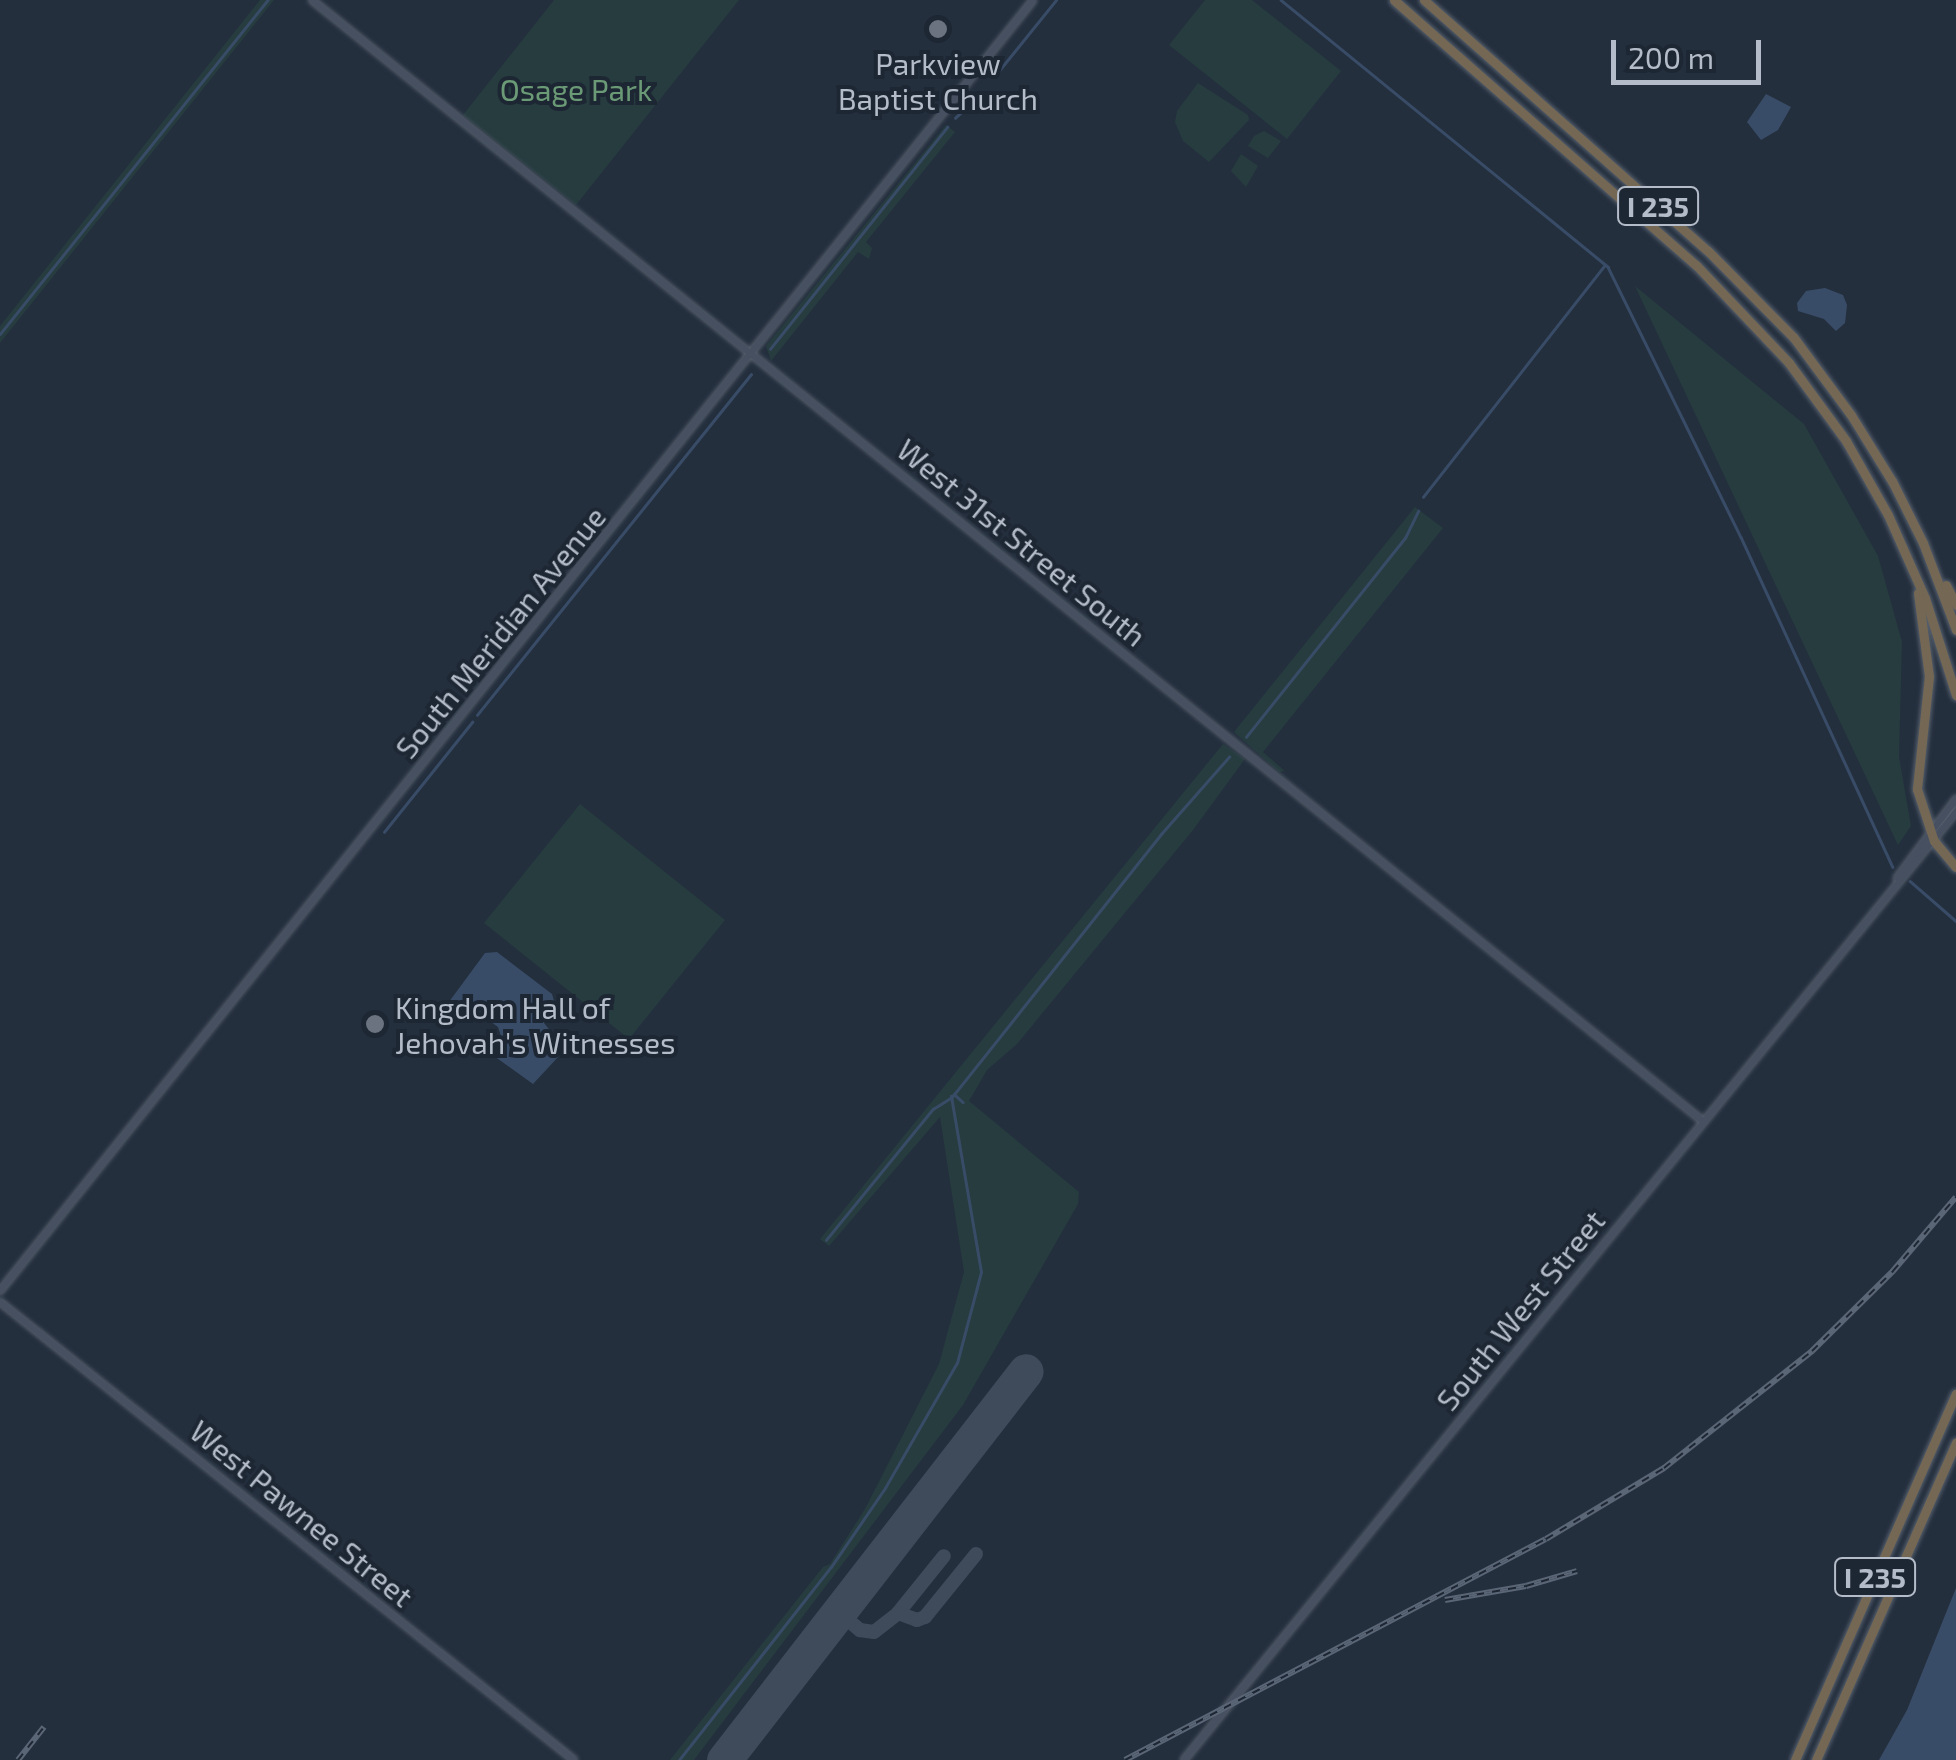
<!DOCTYPE html>
<html>
<head>
<meta charset="utf-8">
<style>
	body { margin:0 }
	#map { position:relative; width:1956px; height:1760px; overflow:hidden; background:#242f3e; font-family:"Exo 2",sans-serif }
	div>[style] { position:absolute }
	.green>* { inset:0; background:#263c3f }
	.water>* { inset:0; background:#394c67 }
	.stream>* { height:2.5px; margin:-1.25px; padding:0 1.25px; transform-origin:1.25px; border-radius:1.25px; background:#394c67 }
	.taxiway>* { height:14px; margin:-7px; padding:0 7px; transform-origin:7px; border-radius:7px; background:#3f4a5a }
	.runway>* { height:35px; margin:-17.5px; padding:0 17.5px; transform-origin:17.5px; border-radius:17.5px; background:#3f4a5a }
	.roads { filter:drop-shadow(0 0 2px #565f6c) drop-shadow(0 0 2px #565f6c) }
	.secondary>* { height:6px; margin:-3px; padding:0 3px; transform-origin:3px; border-radius:3px; background:#465061 }
	.highway>* { height:9px; margin:-4.5px; padding:0 4.5px; transform-origin:4.5px; border-radius:4.5px; background:#746855 }
	.rail>* { height:6px; margin-top:-3px; transform-origin:0; background:repeating-linear-gradient(90deg,#1d2633 0 8px,#5a6575 0 16px); box-sizing:border-box; border-block:2px solid #5a6575 }
	.dots>* { width:28px; height:28px; translate:-50% -50%; box-sizing:border-box; border:5px solid #1d2633; border-radius:50% }
	span { translate:-50% -50%; white-space:nowrap; text-align:center; line-height:1.15; -webkit-text-stroke:8px #1d2633; paint-order:stroke }
	.shield-label span { padding:2px 8px; background:#1d2633; border:2px solid; border-radius:8px; -webkit-text-stroke-width:0 }
	.shield-label { font-size:28px; color:#b4bcc9; font-weight:700 }
	.poi-label { font-size:30px; color:#b4bcc9 }
	.left { translate:0 -50%; text-align:left }
	.park-label { font-size:30px; color:#6b9a76 }
	.street-label { font-size:30px; color:#b4bcc9 }
	.scale { position:absolute; left:1611px; top:40px; width:150px; height:45px; box-sizing:border-box; border:5px solid #b4bcc9; border-top:0; padding-left:12px; font-size:30px; line-height:35px; white-space:nowrap; color:#b4bcc9; -webkit-text-stroke:8px #1d2633; paint-order:stroke }
</style>
</head>
<body>
<div id="map">
	<div class="green">
		<div style="clip-path:polygon(260px 0,274px 0,0 343px,0 326px)"></div>
		<div style="clip-path:polygon(554px 0,739px 0,576px 205px,463px 115px)"></div>
		<div style="clip-path:polygon(1205px 0,1252px 0,1341px 71px,1287px 139px,1169px 45px)"></div>
		<div style="clip-path:polygon(1198px 83px,1248px 115px,1249px 120px,1209px 162px,1183px 141px,1175px 122px,1177px 111px)"></div>
		<div style="clip-path:polygon(946px 125px,955px 132px,866px 242px,872px 248px,869px 259px,858px 252px,771px 361px,766px 346px)"></div>
		<div style="clip-path:polygon(1264px 131px,1281px 141px,1268px 158px,1248px 146px,1254px 136px)"></div>
		<div style="clip-path:polygon(1241px 154px,1258px 166px,1246px 187px,1231px 171px)"></div>
		<div style="clip-path:polygon(1635px 286px,1804px 424px,1878px 556px,1902px 642px,1899px 757px,1911px 826px,1898px 845px)"></div>
		<div style="clip-path:polygon(1415px 507px,1443px 528px,1263px 752px,1285px 771px,1279px 772px,1234px 732px)"></div>
		<div style="clip-path:polygon(1223px 744px,1245px 759px,1193px 830px,1017px 1044px,987px 1070px,969px 1101px,1079px 1192px,1078px 1204px,963px 1405px,694px 1760px,670px 1760px,823px 1567px,830px 1564px,865px 1509px,939px 1364px,964px 1272px,940px 1117px,829px 1246px,820px 1239px)"></div>
		<div style="clip-path:polygon(580px 804px,725px 920px,629px 1039px,484px 923px)"></div>
	</div>
	<div class="water">
		<div style="clip-path:polygon(1766px 94px,1791px 107px,1778px 130px,1761px 140px,1747px 122px)"></div>
		<div style="clip-path:polygon(1825px 288px,1843px 295px,1847px 305px,1845px 323px,1836px 331px,1824px 319px,1798px 311px,1797px 303px,1806px 291px)"></div>
		<div style="clip-path:polygon(497px 952px,552px 994px,554px 1001px,544px 1023px,557px 1039px,559px 1056px,533px 1084px,494px 1056px,501px 1036px,498px 1027px,468px 1005px,449px 1016px,443px 1010px,485px 953px)"></div>
		<div style="clip-path:polygon(1956px 1588px,1956px 1760px,1879px 1760px,1907px 1710px)"></div>
	</div>
	<div class="stream">
		<div style="left:1281px;top:0;width:422px;rotate:39.2deg"></div>
		<div style="left:1608px;top:267px;width:301px;rotate:63.8deg"></div>
		<div style="left:1741px;top:537px;width:363px;rotate:65.3deg"></div>
		<div style="left:998px;top:72px;width:92px;rotate:-51.1deg"></div>
		<div style="left:955px;top:118px;width:37px;rotate:-43deg"></div>
		<div style="left:0;top:334px;width:428px;rotate:-51.3deg"></div>
		<div style="left:770px;top:349px;width:284px;rotate:-51.4deg"></div>
		<div style="left:1423px;top:497px;width:293px;rotate:-51.9deg"></div>
		<div style="left:477px;top:715px;width:437px;rotate:-51.2deg"></div>
		<div style="left:1246px;top:737px;width:255px;rotate:-51.4deg"></div>
		<div style="left:1405px;top:538px;width:30px;rotate:-64deg"></div>
		<div style="left:384px;top:832px;width:141px;rotate:-51.3deg"></div>
		<div style="left:1910px;top:881px;width:61px;rotate:41deg"></div>
		<div style="left:954px;top:1094px;width:12px;rotate:42deg"></div>
		<div style="left:826px;top:1240px;width:169px;rotate:-50.8deg"></div>
		<div style="left:933px;top:1109px;width:22px;rotate:-32deg"></div>
		<div style="left:952px;top:1097px;width:336px;rotate:-51.5deg"></div>
		<div style="left:1161px;top:834px;width:103px;rotate:-48.6deg"></div>
		<div style="left:679px;top:1760px;width:246px;rotate:-51.8deg"></div>
		<div style="left:831px;top:1567px;width:96px;rotate:-55.6deg"></div>
		<div style="left:885px;top:1488px;width:144px;rotate:-60.1deg"></div>
		<div style="left:957px;top:1363px;width:94px;rotate:-75.2deg"></div>
		<div style="left:981px;top:1272px;width:178px;rotate:-99.7deg"></div>
	</div>
	<div class="taxiway">
		<div style="left:839px;top:1612px;width:28px;rotate:41deg"></div>
		<div style="left:860px;top:1630px;width:14px;rotate:8deg"></div>
		<div style="left:874px;top:1632px;width:31px;rotate:-38deg"></div>
		<div style="left:898px;top:1613px;width:73px;rotate:-51.1deg"></div>
		<div style="left:898px;top:1613px;width:20px;rotate:20deg"></div>
		<div style="left:917px;top:1620px;width:9px;rotate:-21deg"></div>
		<div style="left:925px;top:1617px;width:81px;rotate:-51deg"></div>
	</div>
	<div class="runway">
		<div style="left:724px;top:1760px;width:492px;rotate:-52.2deg"></div>
	</div>
	<div class="roads">
		<div class="secondary">
			<div style="left:312px;top:0;width:1786px;rotate:38.87deg"></div>
			<div style="left:1897px;top:878px;width:99px;rotate:-53.2deg"></div>
			<div style="left:0;top:1291px;width:1653px;rotate:-51.33deg"></div>
			<div style="left:0;top:1302px;width:734px;rotate:38.59deg"></div>
			<div style="left:1184px;top:1760px;width:1223px;rotate:-50.84deg"></div>
		</div>
		<div class="highway">
			<div style="left:1394px;top:0;width:403px;rotate:41.3deg"></div>
			<div style="left:1697px;top:266px;width:134px;rotate:46.5deg"></div>
			<div style="left:1789px;top:363px;width:97px;rotate:53.8deg"></div>
			<div style="left:1846px;top:441px;width:85px;rotate:60.4deg"></div>
			<div style="left:1888px;top:515px;width:91px;rotate:66deg"></div>
			<div style="left:1925px;top:598px;width:102px;rotate:72.3deg"></div>
			<div style="left:1424px;top:0;width:379px;rotate:41.5deg"></div>
			<div style="left:1708px;top:251px;width:122px;rotate:45.3deg"></div>
			<div style="left:1794px;top:338px;width:96px;rotate:53.5deg"></div>
			<div style="left:1851px;top:415px;width:78px;rotate:58.2deg"></div>
			<div style="left:1892px;top:481px;width:69px;rotate:63.4deg"></div>
			<div style="left:1923px;top:543px;width:93px;rotate:69.2deg"></div>
			<div style="left:1946px;top:585px;width:22px;rotate:63deg"></div>
			<div style="left:1918px;top:593px;width:84px;rotate:82.5deg"></div>
			<div style="left:1929px;top:676px;width:114px;rotate:96.1deg"></div>
			<div style="left:1917px;top:789px;width:55px;rotate:71.9deg"></div>
			<div style="left:1934px;top:841px;width:34px;rotate:50deg"></div>
			<div style="left:1795px;top:1760px;width:400px;rotate:-66.3deg"></div>
			<div style="left:1816px;top:1760px;width:347px;rotate:-66.2deg"></div>
		</div>
	</div>
	<div class="rail">
		<div style="left:1445px;top:1600px;width:82px;rotate:-9.8deg"></div>
		<div style="left:1526px;top:1586px;width:53px;rotate:-16.4deg"></div>
		<div style="left:18px;top:1760px;width:42px;rotate:-51.8deg"></div>
		<div style="left:1125px;top:1760px;width:475px;rotate:-27.7deg"></div>
		<div style="left:1546px;top:1539px;width:138px;rotate:-31deg"></div>
		<div style="left:1664px;top:1468px;width:189px;rotate:-38.3deg"></div>
		<div style="left:1812px;top:1351px;width:114px;rotate:-44.6deg"></div>
		<div style="left:1893px;top:1271px;width:97px;rotate:-49.6deg"></div>
	</div>
	<div class="dots">
		<div style="left:938px;top:29px;background:#6b7280"></div>
		<div style="left:375px;top:1024px;background:#6b7280"></div>
	</div>
	<div class="shield-label">
		<span style="left:1658px;top:206px">I 235</span>
		<span style="left:1875px;top:1577px">I 235</span>
	</div>
	<div class="poi-label">
		<span style="left:938px;top:80px">Parkview<br>Baptist Church</span>
		<span class="left" style="left:395px;top:1024px">Kingdom Hall of<br>Jehovah's Witnesses</span>
	</div>
	<div class="park-label">
		<span style="left:576px;top:89px">Osage Park</span>
	</div>
	<div class="street-label">
		<span style="left:1022px;top:542px;rotate:39deg">West 31st Street South</span>
		<span style="left:500px;top:632px;rotate:-51deg">South Meridian Avenue</span>
		<span style="left:1520px;top:1310px;rotate:-51deg">South West Street</span>
		<span style="left:302px;top:1513px;rotate:39deg">West Pawnee Street</span>
	</div>
	<div class="scale">200 m</div>
</div>
</body>
</html>
